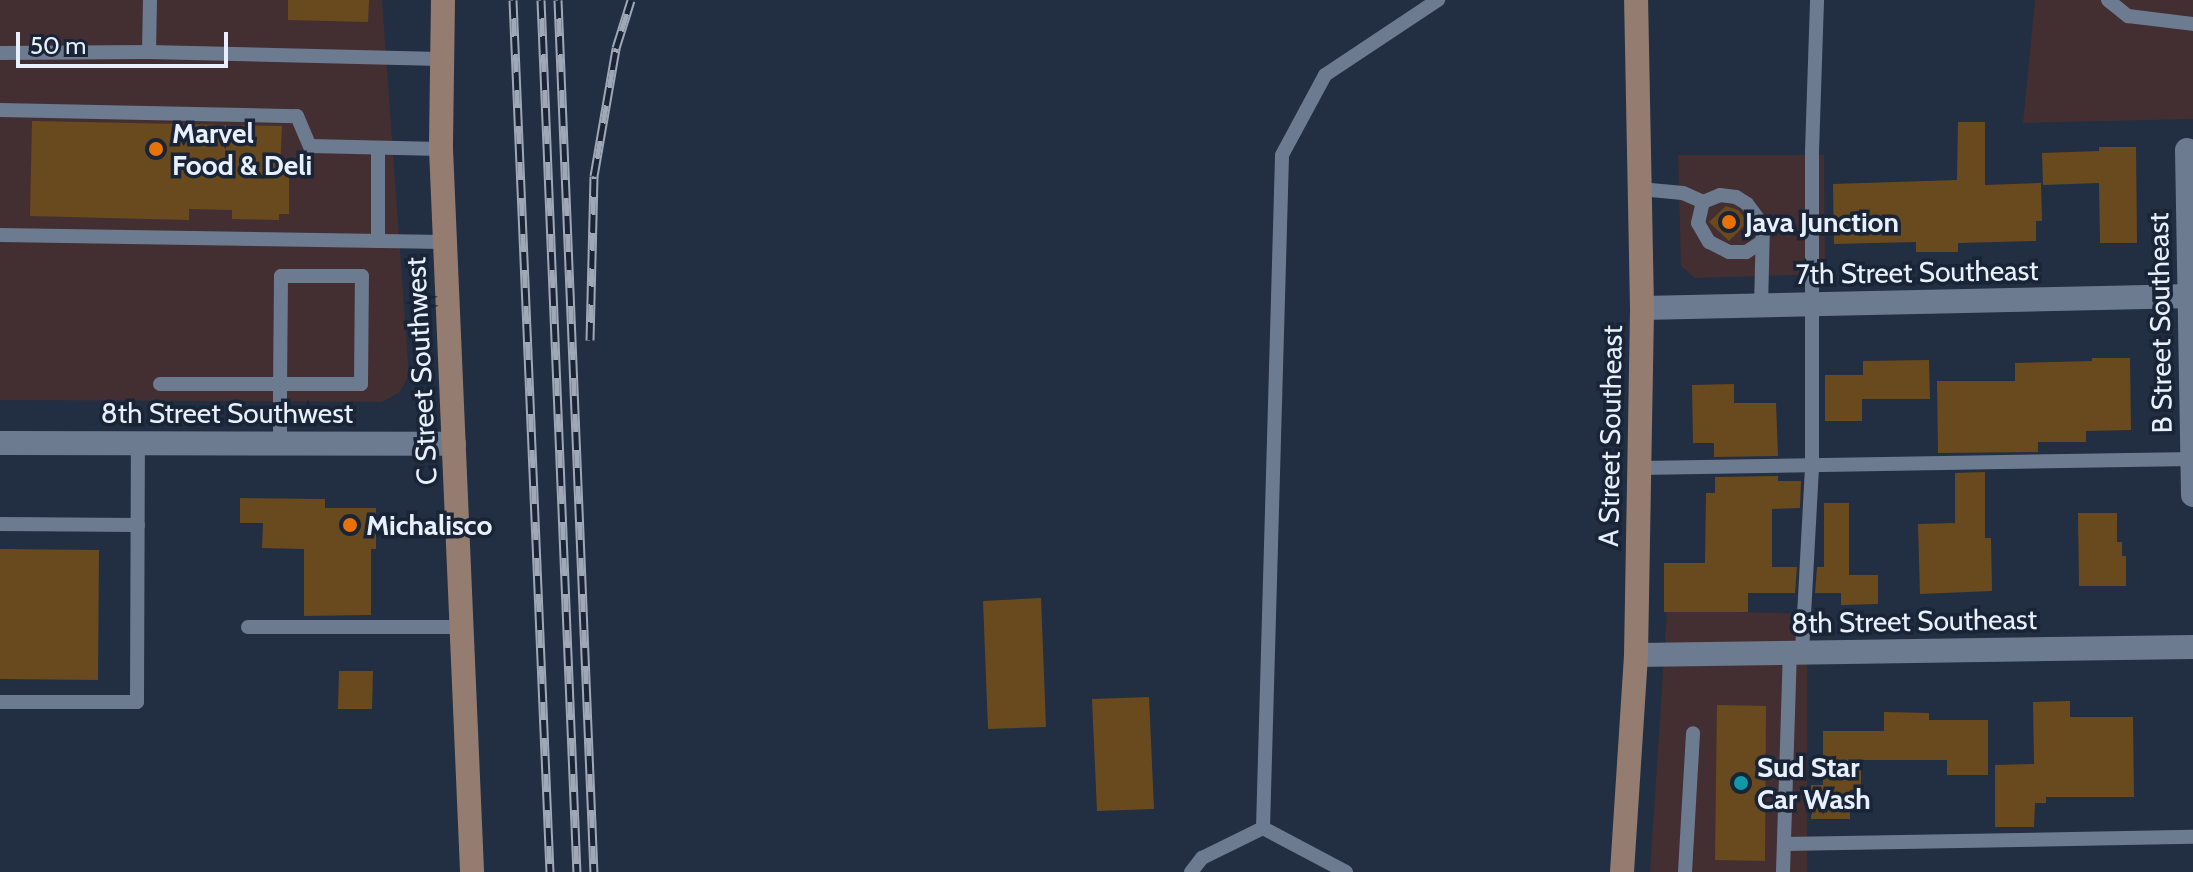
<!DOCTYPE html>
<html>
<head>
<meta charset="utf-8">
<style>
	body { margin:0 }
	#map { position:relative; width:2193px; height:872px; overflow:hidden; background:#222e41; font-family:Cabin,sans-serif }
	div>[style] { position:absolute }
	.commercial>* { inset:0; background:#432f31 }
	.building>* { inset:0; background:#694a1f }
	.lane>* { height:14px; margin:-7px; padding:0 7px; transform-origin:7px; border-radius:7px; background:#6d7b91 }
	.street>* { height:24px; margin:-12px; padding:0 12px; transform-origin:12px; border-radius:12px; background:#6d7b91 }
	.secondary>* { height:24px; margin:-12px; padding:0 12px; transform-origin:12px; border-radius:12px; background:#947c71 }
	.rail>* { height:9px; margin-top:-4.5px; transform-origin:0; background:repeating-linear-gradient(90deg,#192436 0 18px,#9fa8b7 0 36px); box-sizing:border-box; border-block:2px solid #9fa8b7 }
	.dots>* { width:22px; height:22px; translate:-50% -50%; box-sizing:border-box; border:4px solid #192436; border-radius:50% }
	span { translate:-50% -50%; white-space:nowrap; text-align:center; line-height:1.15; -webkit-text-stroke:7px #192436; paint-order:stroke }
	.poi-label { font-size:28px; color:#e8f0fd; font-weight:700 }
	.left { translate:0 -50%; text-align:left }
	.street-label { font-size:28px; color:#e8f0fd }
	.scale { position:absolute; left:16px; top:32px; width:212px; height:36px; box-sizing:border-box; border:4px solid #e8f0fd; border-top:0; padding-left:10px; font-size:24px; line-height:28px; white-space:nowrap; color:#e8f0fd; -webkit-text-stroke:6px #192436; paint-order:stroke }
</style>
</head>
<body>
<div id="map">
	<div class="commercial">
		<div style="clip-path:polygon(0 0,382px 0,409px 375px,400px 392px,382px 402px,0 400px)"></div>
		<div style="clip-path:polygon(2035px 0,2193px 0,2193px 119px,2023px 123px)"></div>
		<div style="clip-path:polygon(1678px 155px,1824px 155px,1825px 274px,1695px 278px,1681px 266px)"></div>
		<div style="clip-path:polygon(1667px 610px,1807px 614px,1807px 872px,1650px 872px)"></div>
	</div>
	<div class="building">
		<div style="clip-path:polygon(288px 0,369px 0,368px 22px,288px 20px)"></div>
		<div style="clip-path:polygon(32px 121px,282px 126px,280px 172px,289px 172px,289px 214px,279px 214px,279px 220px,232px 219px,232px 210px,189px 209px,189px 220px,30px 216px)"></div>
		<div style="clip-path:polygon(1958px 122px,1985px 122px,1985px 185px,2041px 183px,2042px 221px,2036px 221px,2036px 241px,1958px 243px,1958px 252px,1916px 252px,1916px 242px,1834px 244px,1833px 184px,1957px 180px)"></div>
		<div style="clip-path:polygon(2099px 147px,2136px 147px,2137px 243px,2100px 243px,2099px 183px,2043px 185px,2042px 153px,2099px 151px)"></div>
		<div style="clip-path:polygon(1726px 206px,1738px 210px,1748px 222px,1729px 241px,1709px 222px)"></div>
		<div style="clip-path:polygon(2092px 358px,2130px 358px,2131px 430px,2086px 431px,2086px 442px,2038px 442px,2038px 452px,1938px 453px,1937px 381px,2015px 381px,2015px 363px,2092px 361px)"></div>
		<div style="clip-path:polygon(1929px 360px,1930px 399px,1862px 399px,1862px 421px,1825px 421px,1825px 375px,1863px 375px,1863px 361px)"></div>
		<div style="clip-path:polygon(1734px 384px,1734px 403px,1776px 403px,1778px 456px,1714px 457px,1714px 443px,1693px 443px,1692px 385px)"></div>
		<div style="clip-path:polygon(1985px 472px,1985px 538px,1991px 538px,1992px 591px,1920px 594px,1918px 524px,1955px 523px,1955px 473px)"></div>
		<div style="clip-path:polygon(1778px 476px,1778px 481px,1801px 481px,1800px 508px,1772px 509px,1772px 567px,1797px 567px,1795px 593px,1748px 593px,1748px 612px,1664px 612px,1664px 563px,1705px 563px,1706px 493px,1715px 493px,1715px 477px)"></div>
		<div style="clip-path:polygon(240px 498px,325px 499px,325px 508px,376px 508px,376px 549px,371px 549px,371px 615px,304px 616px,304px 549px,262px 548px,263px 523px,240px 523px)"></div>
		<div style="clip-path:polygon(1824px 503px,1849px 503px,1849px 575px,1878px 575px,1878px 604px,1841px 605px,1841px 593px,1815px 593px,1817px 567px,1824px 567px)"></div>
		<div style="clip-path:polygon(2078px 513px,2117px 513px,2117px 542px,2122px 542px,2122px 556px,2126px 556px,2126px 586px,2079px 586px)"></div>
		<div style="clip-path:polygon(0 549px,99px 550px,98px 680px,0 679px)"></div>
		<div style="clip-path:polygon(1041px 598px,1046px 727px,988px 729px,983px 601px)"></div>
		<div style="clip-path:polygon(339px 671px,373px 671px,372px 709px,338px 709px)"></div>
		<div style="clip-path:polygon(1149px 697px,1154px 809px,1097px 811px,1092px 699px)"></div>
		<div style="clip-path:polygon(2070px 701px,2070px 717px,2133px 717px,2134px 797px,2046px 797px,2046px 803px,2035px 803px,2034px 827px,1995px 827px,1995px 765px,2034px 764px,2033px 702px)"></div>
		<div style="clip-path:polygon(1717px 705px,1766px 706px,1765px 861px,1715px 860px)"></div>
		<div style="clip-path:polygon(1884px 712px,1929px 713px,1929px 720px,1988px 720px,1988px 775px,1947px 775px,1947px 760px,1861px 760px,1861px 789px,1850px 790px,1850px 819px,1811px 819px,1811px 785px,1823px 785px,1823px 731px,1884px 731px)"></div>
	</div>
	<div class="lane">
		<div style="left:2108px;top:0;width:26px;rotate:39deg"></div>
		<div style="left:2128px;top:16px;width:65px;rotate:7deg"></div>
		<div style="left:149px;top:52px;width:52px;rotate:-88.9deg"></div>
		<div style="left:0;top:53px;width:149px;rotate:-0.4deg"></div>
		<div style="left:149px;top:52px;width:291px;rotate:1.4deg"></div>
		<div style="left:0;top:110px;width:297px;rotate:1.2deg"></div>
		<div style="left:297px;top:116px;width:33px;rotate:67deg"></div>
		<div style="left:310px;top:146px;width:131px;rotate:1.3deg"></div>
		<div style="left:378px;top:148px;width:93px;rotate:90deg"></div>
		<div style="left:1640px;top:189px;width:43px;rotate:5.3deg"></div>
		<div style="left:1683px;top:193px;width:22px;rotate:24deg"></div>
		<div style="left:0;top:235px;width:445px;rotate:0.9deg"></div>
		<div style="left:1760px;top:243px;width:17px;rotate:147deg"></div>
		<div style="left:1746px;top:252px;width:17px;rotate:180deg"></div>
		<div style="left:1729px;top:252px;width:22px;rotate:-153deg"></div>
		<div style="left:1709px;top:242px;width:22px;rotate:-120deg"></div>
		<div style="left:1698px;top:223px;width:22px;rotate:-77deg"></div>
		<div style="left:1703px;top:202px;width:18px;rotate:-22deg"></div>
		<div style="left:1720px;top:195px;width:16px;rotate:7deg"></div>
		<div style="left:1736px;top:197px;width:13px;rotate:32deg"></div>
		<div style="left:1747px;top:204px;width:26px;rotate:53deg"></div>
		<div style="left:1763px;top:225px;width:80px;rotate:91.4deg"></div>
		<div style="left:160px;top:384px;width:201px"></div>
		<div style="left:361px;top:384px;width:108px;rotate:-89.5deg"></div>
		<div style="left:362px;top:276px;width:81px;rotate:180deg"></div>
		<div style="left:281px;top:276px;width:108px;rotate:90.5deg"></div>
		<div style="left:280px;top:384px;width:60px;rotate:90deg"></div>
		<div style="left:1639px;top:468px;width:554px;rotate:-0.93deg"></div>
		<div style="left:0;top:524px;width:138px;rotate:0.4deg"></div>
		<div style="left:248px;top:627px;width:214px"></div>
		<div style="left:1802px;top:652px;width:187px;rotate:-86.9deg"></div>
		<div style="left:1812px;top:465px;width:313px;rotate:-90deg"></div>
		<div style="left:1812px;top:152px;width:152px;rotate:-88.1deg"></div>
		<div style="left:0;top:702px;width:137px"></div>
		<div style="left:137px;top:702px;width:259px;rotate:-89.8deg"></div>
		<div style="left:1784px;top:844px;width:409px;rotate:-1deg"></div>
		<div style="left:1191px;top:872px;width:18px;rotate:-52deg"></div>
		<div style="left:1202px;top:858px;width:68px;rotate:-26.2deg"></div>
		<div style="left:1346px;top:872px;width:94px;rotate:-152.1deg"></div>
		<div style="left:1263px;top:828px;width:673px;rotate:-88.38deg"></div>
		<div style="left:1282px;top:155px;width:91px;rotate:-61.7deg"></div>
		<div style="left:1325px;top:75px;width:136px;rotate:-33.6deg"></div>
		<div style="left:1685px;top:872px;width:139px;rotate:-86.7deg"></div>
		<div style="left:1783px;top:872px;width:219px;rotate:-88.2deg"></div>
	</div>
	<div class="street">
		<div style="left:2187px;top:150px;width:345px;rotate:89deg"></div>
		<div style="left:1642px;top:308px;width:551px;rotate:-1.25deg"></div>
		<div style="left:0;top:443px;width:454px;rotate:0.1deg"></div>
		<div style="left:1636px;top:655px;width:557px;rotate:-0.82deg"></div>
	</div>
	<div class="secondary">
		<div style="left:443px;top:0;width:149px;rotate:90.8deg"></div>
		<div style="left:441px;top:149px;width:724px;rotate:87.54deg"></div>
		<div style="left:1622px;top:872px;width:217px;rotate:-86.3deg"></div>
		<div style="left:1636px;top:655px;width:347px;rotate:-89deg"></div>
		<div style="left:1642px;top:308px;width:308px;rotate:-91.1deg"></div>
	</div>
	<div class="rail">
		<div style="left:513px;top:0;width:873px;rotate:87.57deg"></div>
		<div style="left:541px;top:0;width:873px;rotate:87.64deg"></div>
		<div style="left:558px;top:0;width:873px;rotate:87.64deg"></div>
		<div style="left:590px;top:340px;width:164px;rotate:-88.6deg"></div>
		<div style="left:594px;top:176px;width:130px;rotate:-80.2deg"></div>
		<div style="left:616px;top:48px;width:50px;rotate:-72.6deg"></div>
	</div>
	<div class="dots">
		<div style="left:156px;top:149px;background:#e8710a"></div>
		<div style="left:1729px;top:222px;background:#e8710a"></div>
		<div style="left:350px;top:525px;background:#e8710a"></div>
		<div style="left:1741px;top:783px;background:#0f9aa8"></div>
	</div>
	<div class="poi-label">
		<span class="left" style="left:172px;top:149px">Marvel<br>Food &amp; Deli</span>
		<span class="left" style="left:1745px;top:222px">Java Junction</span>
		<span class="left" style="left:366px;top:525px">Michalisco</span>
		<span class="left" style="left:1757px;top:783px">Sud Star<br>Car Wash</span>
	</div>
	<div class="street-label">
		<span style="left:1917px;top:272px;rotate:-1deg">7th Street Southeast</span>
		<span style="left:2160px;top:323px;rotate:-91deg">B Street Southeast</span>
		<span style="left:421px;top:371px;rotate:-93deg">C Street Southwest</span>
		<span style="left:227px;top:413px">8th Street Southwest</span>
		<span style="left:1610px;top:436px;rotate:-89deg">A Street Southeast</span>
		<span style="left:1914px;top:621px;rotate:-1deg">8th Street Southeast</span>
	</div>
	<div class="scale">50 m</div>
</div>
</body>
</html>
